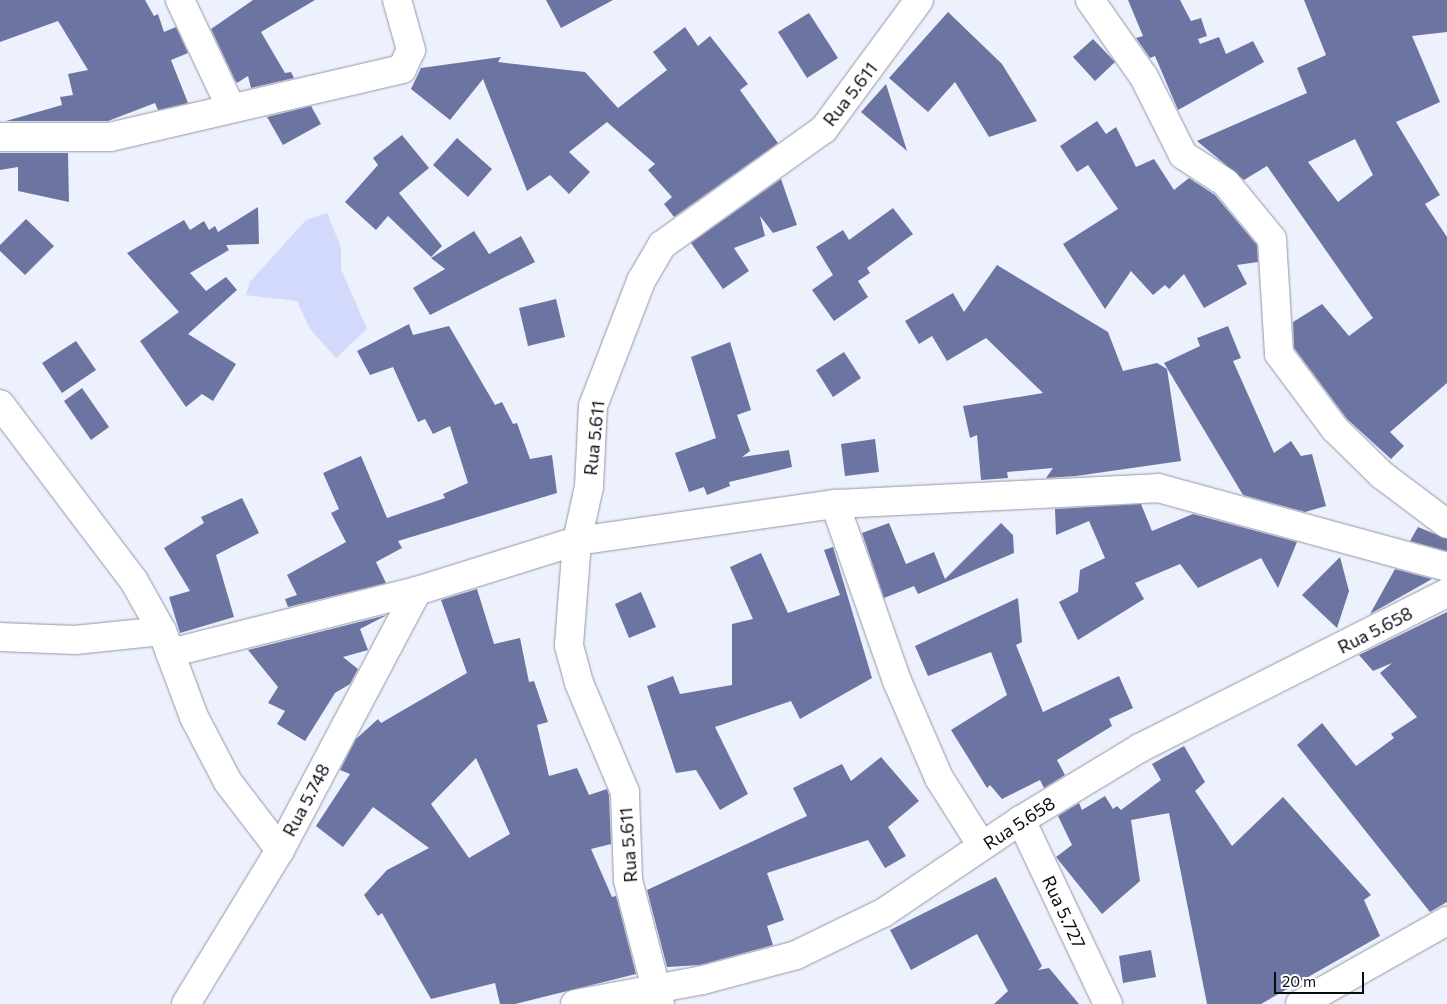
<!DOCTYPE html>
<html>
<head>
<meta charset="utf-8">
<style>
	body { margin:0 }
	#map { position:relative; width:1447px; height:1004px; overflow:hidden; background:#edf1fe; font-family:Commissioner,sans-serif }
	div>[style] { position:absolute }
	.green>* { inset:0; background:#d2d9fa }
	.building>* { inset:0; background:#6c74a1 }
	.roads { filter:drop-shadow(0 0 1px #9396a6) drop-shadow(0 0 1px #9396a6) }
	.street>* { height:28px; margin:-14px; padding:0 14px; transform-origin:14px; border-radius:14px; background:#fff }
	span { translate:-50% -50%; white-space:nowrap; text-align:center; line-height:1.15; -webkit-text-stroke:4px #fff; paint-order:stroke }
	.street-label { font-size:18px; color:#0a0b11 }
	.scale { position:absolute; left:1274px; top:972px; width:90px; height:22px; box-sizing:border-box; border:2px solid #0a0b11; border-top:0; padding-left:6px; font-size:15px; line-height:18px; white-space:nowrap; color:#0a0b11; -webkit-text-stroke:4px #fff; paint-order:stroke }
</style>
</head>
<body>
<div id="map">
	<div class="green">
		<div style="clip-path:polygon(327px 213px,341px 247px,341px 269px,367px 329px,336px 358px,310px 329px,297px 301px,246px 295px,250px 282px,306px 220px)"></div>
	</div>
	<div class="building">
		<div style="clip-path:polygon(0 0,145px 0,154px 16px,158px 14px,164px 32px,176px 27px,188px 53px,171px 60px,188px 103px,158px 110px,155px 103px,108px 121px,6px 121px,62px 105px,60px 97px,73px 95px,68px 74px,88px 70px,58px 21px,0 42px)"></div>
		<div style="clip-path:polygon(253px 0,315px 0,261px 32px,285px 73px,291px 72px,294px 78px,251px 88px,248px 76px,237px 83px,235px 80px,211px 29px)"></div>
		<div style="clip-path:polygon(546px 0,613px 0,561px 28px)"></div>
		<div style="clip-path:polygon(1128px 0,1180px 0,1191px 21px,1201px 18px,1207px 36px,1198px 39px,1200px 44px,1219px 37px,1226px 54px,1253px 41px,1264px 62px,1178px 110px,1155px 56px,1150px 58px,1136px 38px,1143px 36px)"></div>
		<div style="clip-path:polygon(evenodd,1304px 0,1447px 0,1447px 32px,1412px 36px,1440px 102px,1396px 122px,1440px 195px,1425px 204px,1447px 237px,1447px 383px,1390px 432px,1404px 446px,1391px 459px,1347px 419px,1294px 348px,1293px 322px,1322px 304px,1349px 336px,1373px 318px,1267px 166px,1244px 180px,1197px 141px,1307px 93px,1297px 68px,1326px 55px,1304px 0,1355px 139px,1373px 175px,1338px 202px,1308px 162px,1355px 139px)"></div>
		<div style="clip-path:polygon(948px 12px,1002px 64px,1037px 121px,989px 137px,955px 82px,928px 112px,889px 78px)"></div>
		<div style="clip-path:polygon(809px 13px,838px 58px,807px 78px,778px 32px)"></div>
		<div style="clip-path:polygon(685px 27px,698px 46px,710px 36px,748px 84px,740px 90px,778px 143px,674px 217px,664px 204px,672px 197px,648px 170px,655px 164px,607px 122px,569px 152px,590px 172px,569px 194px,550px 175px,527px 191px,483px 79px,450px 120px,411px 89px,421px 68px,501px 57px,498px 62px,585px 72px,618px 108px,667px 70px,653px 52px)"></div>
		<div style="clip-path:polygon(1093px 39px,1115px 62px,1095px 81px,1073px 57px)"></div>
		<div style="clip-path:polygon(886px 84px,907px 151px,861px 112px)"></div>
		<div style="clip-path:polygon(311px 106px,321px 124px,283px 145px,267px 117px)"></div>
		<div style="clip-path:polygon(1097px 121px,1106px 134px,1116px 127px,1136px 167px,1154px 159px,1174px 190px,1189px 178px,1215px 195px,1257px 245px,1258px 262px,1237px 265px,1247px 284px,1204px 308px,1184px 274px,1169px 289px,1165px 285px,1153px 295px,1131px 271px,1105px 309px,1063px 244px,1118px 209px,1088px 165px,1077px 172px,1060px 146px)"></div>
		<div style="clip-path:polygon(402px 135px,429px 168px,399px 193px,442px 246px,431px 257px,388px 216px,376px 230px,345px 202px,378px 165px,373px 158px)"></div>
		<div style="clip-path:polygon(457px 138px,492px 169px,468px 197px,433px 165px)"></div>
		<div style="clip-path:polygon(0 153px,68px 153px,69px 202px,18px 191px,18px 167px,0 170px)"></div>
		<div style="clip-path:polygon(781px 179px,797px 225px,773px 233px,760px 216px,765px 236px,734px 248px,749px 271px,723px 289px,691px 243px)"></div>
		<div style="clip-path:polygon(258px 207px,259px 244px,226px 245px,229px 250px,190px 273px,206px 291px,226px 277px,237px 290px,188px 334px,236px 364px,213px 401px,202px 394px,186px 407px,140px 341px,179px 312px,127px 253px,184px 220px,190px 230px,204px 221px,209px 230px,215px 226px,218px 232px)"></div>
		<div style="clip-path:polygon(893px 208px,913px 234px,867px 268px,870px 273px,858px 281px,868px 297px,834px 321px,812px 290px,833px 275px,816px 247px,843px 230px,849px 240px)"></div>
		<div style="clip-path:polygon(26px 219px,54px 246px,25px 275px,0 251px,0 245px)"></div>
		<div style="clip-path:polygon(474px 231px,489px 254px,521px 236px,535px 262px,430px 315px,413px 288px,445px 269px,431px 258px)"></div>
		<div style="clip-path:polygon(997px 265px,1108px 332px,1123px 371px,1157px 363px,1167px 369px,1181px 461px,1076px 476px,1046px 478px,1053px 468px,1007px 472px,1008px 478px,981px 480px,977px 435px,970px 438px,963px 406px,1043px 393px,986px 338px,947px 361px,932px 336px,919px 344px,905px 321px,953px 293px,964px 312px)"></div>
		<div style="clip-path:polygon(556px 299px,565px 337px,528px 346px,519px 308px)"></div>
		<div style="clip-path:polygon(409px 324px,413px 335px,449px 326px,495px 405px,502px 402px,513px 424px,517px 423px,530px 459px,552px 455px,557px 493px,398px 541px,402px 548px,376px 562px,386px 583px,288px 607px,285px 599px,297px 595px,287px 575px,346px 542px,331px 513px,339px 509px,323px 473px,361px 456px,387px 518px,445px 498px,443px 494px,468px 483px,450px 426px,433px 434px,425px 419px,418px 422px,393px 367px,370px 375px,357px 351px)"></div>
		<div style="clip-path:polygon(1228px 326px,1241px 358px,1233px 361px,1274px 453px,1291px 441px,1301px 456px,1312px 454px,1326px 506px,1305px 512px,1243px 495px,1164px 363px,1200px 346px,1197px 338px)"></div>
		<div style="clip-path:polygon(76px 341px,96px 370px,62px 393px,42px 363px)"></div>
		<div style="clip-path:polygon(730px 342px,751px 410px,737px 415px,750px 451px,742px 457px,789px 450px,792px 467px,729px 482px,730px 486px,707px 495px,704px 487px,689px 492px,675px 453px,716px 438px,691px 357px)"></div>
		<div style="clip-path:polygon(844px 352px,861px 378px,833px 397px,816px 370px)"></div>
		<div style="clip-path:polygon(82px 388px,109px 427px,91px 440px,64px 401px)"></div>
		<div style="clip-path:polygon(875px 439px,879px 472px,845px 476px,841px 444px)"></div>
		<div style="clip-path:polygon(242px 498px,259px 533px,216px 555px,234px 617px,180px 633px,169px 597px,190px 591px,164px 548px,204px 523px,201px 517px)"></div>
		<div style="clip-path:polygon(1141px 504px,1152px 531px,1193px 514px,1297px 542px,1278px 588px,1261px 558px,1198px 588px,1180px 564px,1135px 583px,1144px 599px,1078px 640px,1059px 602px,1078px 592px,1080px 570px,1105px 558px,1089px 521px,1056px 535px,1055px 509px)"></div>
		<div style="clip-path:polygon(889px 523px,906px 564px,934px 552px,945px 579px,1001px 523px,1013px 535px,1014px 553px,918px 594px,914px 586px,884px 598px,862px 533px)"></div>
		<div style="clip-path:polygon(1418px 527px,1447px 539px,1447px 551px,1410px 541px)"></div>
		<div style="clip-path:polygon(833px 547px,872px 678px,800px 719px,791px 701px,715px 727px,748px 794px,720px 810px,696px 770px,676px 773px,647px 686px,673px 676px,680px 694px,732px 685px,732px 624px,753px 619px,730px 567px,761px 553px,788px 613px,840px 595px,824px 550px)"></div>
		<div style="clip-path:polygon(1340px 557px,1349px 591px,1337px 628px,1302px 595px)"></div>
		<div style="clip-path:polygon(1395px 569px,1432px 579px,1370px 614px)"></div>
		<div style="clip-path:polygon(evenodd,477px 589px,494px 644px,520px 638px,529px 682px,534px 681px,548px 722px,537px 725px,549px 776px,577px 768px,589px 795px,607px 789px,609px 795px,611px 844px,591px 849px,612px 897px,616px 896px,636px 974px,515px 1004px,500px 1004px,495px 983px,431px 999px,382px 913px,378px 916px,364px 895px,387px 870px,429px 848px,373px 807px,343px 847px,316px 826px,350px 774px,340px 770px,356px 739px,378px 719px,381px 723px,467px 673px,441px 600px,477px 589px,476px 758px,510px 834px,469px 858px,431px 804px,476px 758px)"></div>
		<div style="clip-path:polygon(641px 592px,656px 627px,629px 638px,615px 604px)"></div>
		<div style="clip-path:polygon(1018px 598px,1022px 642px,1016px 645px,1043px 712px,1119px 676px,1133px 708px,1109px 719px,1112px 726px,1057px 760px,1065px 775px,1044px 788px,1040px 780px,1002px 799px,990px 785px,987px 788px,951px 730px,1007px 695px,991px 652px,928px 676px,915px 646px)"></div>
		<div style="clip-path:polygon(1447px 612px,1447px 902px,1430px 912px,1297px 745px,1322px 723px,1356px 766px,1394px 738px,1391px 734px,1417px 717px,1380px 673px,1392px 663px,1373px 671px,1359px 655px)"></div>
		<div style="clip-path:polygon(387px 615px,360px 629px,368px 650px,343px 657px,358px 669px,350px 684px,335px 693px,305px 741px,277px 724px,285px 711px,268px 703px,278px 687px,248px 650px)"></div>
		<div style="clip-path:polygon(1184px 746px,1205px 782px,1195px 791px,1232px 846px,1283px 797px,1371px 895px,1364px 900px,1380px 936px,1261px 1004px,1207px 1004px,1169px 813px,1131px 820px,1140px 881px,1102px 914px,1056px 857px,1072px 845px,1058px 816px,1079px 803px,1082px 810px,1105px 796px,1113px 809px,1117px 806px,1121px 810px,1161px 780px,1152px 764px)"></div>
		<div style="clip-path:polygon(881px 757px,919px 801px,888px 827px,906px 856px,885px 868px,868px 840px,767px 873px,784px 920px,767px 926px,773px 945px,700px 965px,667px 967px,647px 890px,807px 816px,793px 788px,842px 764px,851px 781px)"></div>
		<div style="clip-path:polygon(996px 877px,1042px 966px,1038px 970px,1049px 968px,1079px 1004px,994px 1004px,1008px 991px,977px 934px,911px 970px,890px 930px)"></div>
		<div style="clip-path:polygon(1151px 950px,1156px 977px,1123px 983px,1119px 956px)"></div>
	</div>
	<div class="roads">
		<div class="street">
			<div style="left:180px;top:0;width:119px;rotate:64.7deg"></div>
			<div style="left:1090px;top:0;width:94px;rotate:55deg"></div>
			<div style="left:1144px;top:77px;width:87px;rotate:63.4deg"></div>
			<div style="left:1183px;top:155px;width:51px;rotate:33.1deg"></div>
			<div style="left:1226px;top:183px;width:72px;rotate:50.6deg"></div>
			<div style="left:1272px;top:239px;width:115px;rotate:86.5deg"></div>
			<div style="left:1279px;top:354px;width:94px;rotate:53.3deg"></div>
			<div style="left:1335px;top:429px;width:66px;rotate:44.4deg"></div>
			<div style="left:1382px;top:475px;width:81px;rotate:37deg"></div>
			<div style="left:0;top:137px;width:110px"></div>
			<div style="left:110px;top:137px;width:300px;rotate:-13.1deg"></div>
			<div style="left:402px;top:69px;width:21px;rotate:-65deg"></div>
			<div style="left:411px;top:50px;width:52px;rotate:-105.6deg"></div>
			<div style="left:0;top:404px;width:222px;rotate:52.9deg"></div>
			<div style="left:134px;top:581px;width:57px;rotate:60.8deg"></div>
			<div style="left:162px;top:631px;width:92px;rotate:69.6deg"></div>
			<div style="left:194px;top:717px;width:73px;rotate:62.4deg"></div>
			<div style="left:228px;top:782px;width:86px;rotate:52.6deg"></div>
			<div style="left:835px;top:504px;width:188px;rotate:70.7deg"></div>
			<div style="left:897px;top:681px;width:106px;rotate:66.6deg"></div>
			<div style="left:939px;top:778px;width:80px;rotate:57.7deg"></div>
			<div style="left:0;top:637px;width:75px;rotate:2.3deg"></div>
			<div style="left:75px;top:640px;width:87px;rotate:-5.9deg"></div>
			<div style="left:170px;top:653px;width:255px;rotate:-14.1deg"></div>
			<div style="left:417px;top:591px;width:168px;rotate:-17.4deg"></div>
			<div style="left:577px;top:541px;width:261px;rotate:-8.2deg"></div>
			<div style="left:835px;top:504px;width:323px;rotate:-2.8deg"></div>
			<div style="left:1158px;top:488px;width:300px;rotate:15.3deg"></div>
			<div style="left:1021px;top:820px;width:204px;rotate:64.7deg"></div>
			<div style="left:186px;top:1004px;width:180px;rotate:-58.6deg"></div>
			<div style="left:280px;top:850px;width:293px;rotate:-62.1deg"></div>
			<div style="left:575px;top:1004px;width:130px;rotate:-10.6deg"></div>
			<div style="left:703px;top:980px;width:96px;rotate:-15deg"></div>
			<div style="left:796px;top:955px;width:97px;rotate:-25.8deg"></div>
			<div style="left:883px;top:913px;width:166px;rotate:-34deg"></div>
			<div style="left:1021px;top:820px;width:139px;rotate:-31.2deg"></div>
			<div style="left:1140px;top:748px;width:344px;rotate:-26.8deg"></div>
			<div style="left:660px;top:1004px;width:128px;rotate:-104.5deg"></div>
			<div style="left:628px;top:880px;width:88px;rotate:-92deg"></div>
			<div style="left:625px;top:792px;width:118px;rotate:-112.9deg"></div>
			<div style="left:579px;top:683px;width:39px;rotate:-105deg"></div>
			<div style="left:569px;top:645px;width:104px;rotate:-85.6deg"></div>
			<div style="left:577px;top:541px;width:55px;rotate:-77.5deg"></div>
			<div style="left:589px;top:487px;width:81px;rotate:-87.2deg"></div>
			<div style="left:593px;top:406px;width:134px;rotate:-69deg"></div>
			<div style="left:641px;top:281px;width:42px;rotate:-59.7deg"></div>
			<div style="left:662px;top:245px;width:199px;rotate:-35.6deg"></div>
			<div style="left:824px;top:129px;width:160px;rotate:-53.6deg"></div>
			<div style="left:1300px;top:1004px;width:169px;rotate:-29.5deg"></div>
		</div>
	</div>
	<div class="street-label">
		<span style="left:850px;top:94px;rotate:-52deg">Rua 5.611</span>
		<span style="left:594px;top:438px;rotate:-84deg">Rua 5.611</span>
		<span style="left:1375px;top:630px;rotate:-27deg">Rua 5.658</span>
		<span style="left:306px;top:800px;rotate:-62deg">Rua 5.748</span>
		<span style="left:1019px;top:823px;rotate:-33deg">Rua 5.658</span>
		<span style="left:628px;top:845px;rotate:-94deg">Rua 5.611</span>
		<span style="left:1064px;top:912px;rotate:65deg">Rua 5.727</span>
	</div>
	<div class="scale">20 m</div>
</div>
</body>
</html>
